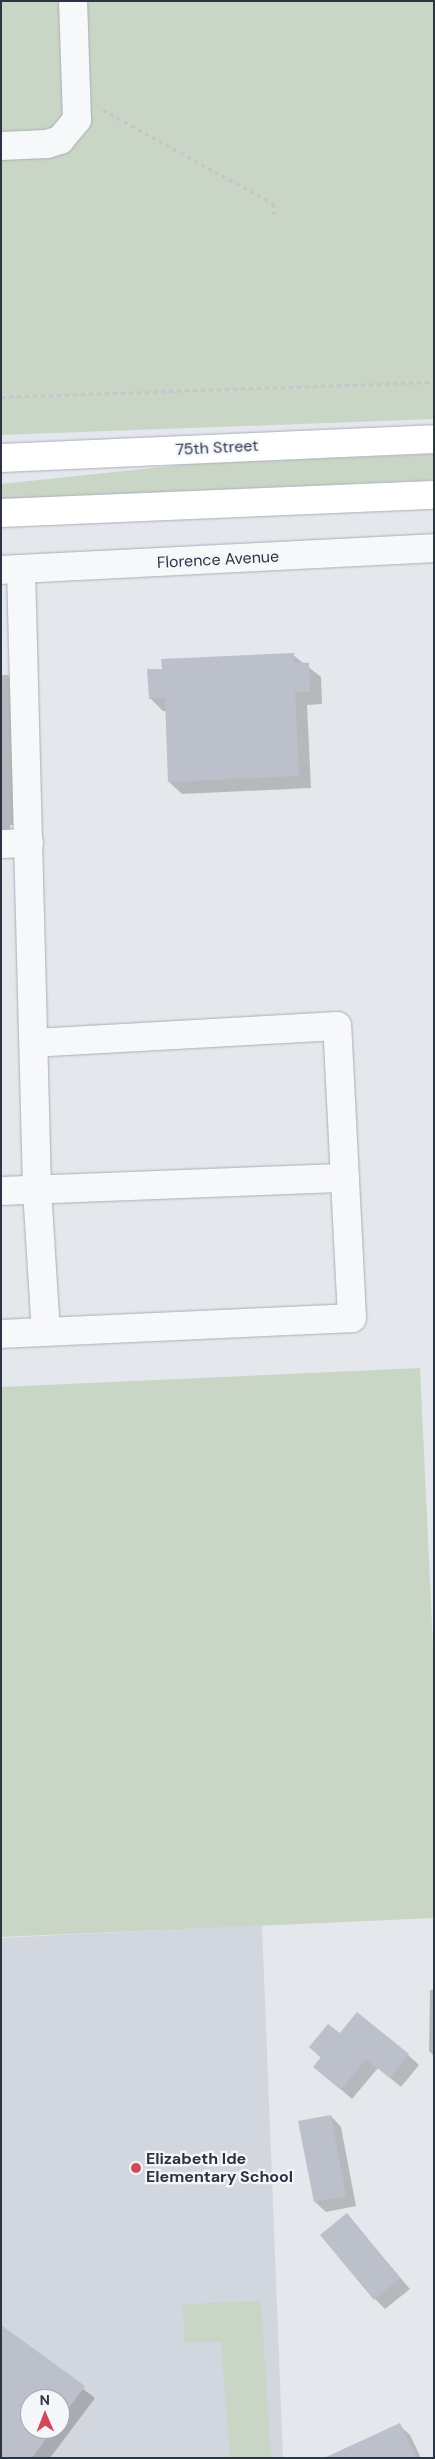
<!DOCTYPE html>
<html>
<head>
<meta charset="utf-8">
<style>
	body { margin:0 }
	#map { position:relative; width:435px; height:2459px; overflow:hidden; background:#e4e7ec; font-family:"DM Sans",sans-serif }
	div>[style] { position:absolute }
	.built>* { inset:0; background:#d2d6de }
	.green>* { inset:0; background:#c9d6c5 }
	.shadow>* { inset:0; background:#0003 }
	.building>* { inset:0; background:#bbc0ca }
	.path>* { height:3px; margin-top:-1.5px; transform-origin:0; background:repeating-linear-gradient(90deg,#c2c5cb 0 4px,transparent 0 8px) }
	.roads { filter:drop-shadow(0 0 1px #a9aeb7) drop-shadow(0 0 1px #a9aeb7) }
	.minor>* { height:28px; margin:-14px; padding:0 14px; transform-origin:14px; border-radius:14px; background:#f7f8fa }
	.major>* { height:28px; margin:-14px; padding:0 14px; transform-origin:14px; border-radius:14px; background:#fff }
	.dots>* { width:14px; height:14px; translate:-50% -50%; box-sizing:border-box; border:2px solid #f4f6f9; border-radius:50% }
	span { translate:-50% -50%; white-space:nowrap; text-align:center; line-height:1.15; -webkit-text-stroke:4.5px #f4f6f9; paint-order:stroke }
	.street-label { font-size:16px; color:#2b3445 }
	.poi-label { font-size:16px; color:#2b3445; font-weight:700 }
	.left { translate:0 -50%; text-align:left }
	.frame { position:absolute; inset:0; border:2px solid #2b3445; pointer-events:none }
	.north { position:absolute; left:20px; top:2389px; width:50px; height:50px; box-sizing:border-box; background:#f4f6f9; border:1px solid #a4a8b1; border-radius:50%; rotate:359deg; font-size:14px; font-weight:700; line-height:20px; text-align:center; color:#2b3445 }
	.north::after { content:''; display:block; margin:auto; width:18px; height:22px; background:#d1495b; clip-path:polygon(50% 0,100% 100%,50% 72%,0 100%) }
</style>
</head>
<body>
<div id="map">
	<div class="built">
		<div style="clip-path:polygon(evenodd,262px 1925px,283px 2458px,1px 2458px,1px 1938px,262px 1925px,30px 2399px,60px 2399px,60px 2429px,30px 2429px,30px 2399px)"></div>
	</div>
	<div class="green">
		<div style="clip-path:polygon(1px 1px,434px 1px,434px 419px,1px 435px)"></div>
		<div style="clip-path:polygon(434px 454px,434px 480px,1px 499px,1px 484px,191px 464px)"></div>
		<div style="clip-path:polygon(420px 1368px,434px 1667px,434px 1918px,1px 1937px,1px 1387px)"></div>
		<div style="clip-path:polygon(261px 2301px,271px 2458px,230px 2458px,221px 2342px,184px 2342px,183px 2304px)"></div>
	</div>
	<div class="shadow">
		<div style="clip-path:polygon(293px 655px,321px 677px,322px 704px,307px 705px,311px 788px,182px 794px,169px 782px,166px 711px,163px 711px,150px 698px)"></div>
		<div style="clip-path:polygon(1px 675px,8px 675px,20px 688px,24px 825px,10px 825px,11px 842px,1px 846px)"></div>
		<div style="clip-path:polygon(430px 1990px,434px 1990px,434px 2056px,429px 2051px)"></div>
		<div style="clip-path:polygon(340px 2035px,408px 2055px,419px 2065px,401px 2087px,378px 2068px,352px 2099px,315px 2067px,322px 2059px,310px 2047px)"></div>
		<div style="clip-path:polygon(331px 2116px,341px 2127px,356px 2206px,326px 2212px,315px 2202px)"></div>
		<div style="clip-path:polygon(347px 2215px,410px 2289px,385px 2309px,375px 2299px)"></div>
		<div style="clip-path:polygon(evenodd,4px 2328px,95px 2398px,50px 2458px,1px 2458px,4px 2328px,30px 2399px,60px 2399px,60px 2429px,30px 2429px,30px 2399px)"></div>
		<div style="clip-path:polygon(399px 2425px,410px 2435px,421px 2458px,346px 2458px)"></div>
	</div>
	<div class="building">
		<div style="clip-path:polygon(294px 653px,294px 662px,309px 663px,310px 692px,295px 692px,299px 776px,168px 782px,165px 698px,149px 699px,147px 669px,162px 669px,161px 659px)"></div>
		<div style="clip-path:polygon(357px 2012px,409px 2054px,390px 2078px,366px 2059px,341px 2090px,313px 2067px,321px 2057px,309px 2047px,328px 2024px,340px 2033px)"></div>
		<div style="clip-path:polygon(331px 2115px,346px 2196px,314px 2202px,298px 2121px)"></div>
		<div style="clip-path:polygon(347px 2213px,400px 2278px,374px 2300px,320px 2235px)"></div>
		<div style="clip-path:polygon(1px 2325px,85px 2386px,60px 2420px,60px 2399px,30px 2399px,30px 2429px,53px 2429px,32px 2458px,1px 2458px)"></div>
		<div style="clip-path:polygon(400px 2423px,416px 2458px,324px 2458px)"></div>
	</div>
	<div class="path">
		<div style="left:103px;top:110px;width:195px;rotate:28.8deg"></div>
		<div style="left:274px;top:204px;width:10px;rotate:90deg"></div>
		<div style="left:1px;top:397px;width:433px;rotate:-2deg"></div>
	</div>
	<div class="roads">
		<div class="minor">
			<div style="left:1px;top:146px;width:46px;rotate:-2.5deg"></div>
			<div style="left:47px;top:144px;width:14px;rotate:-17deg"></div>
			<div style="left:60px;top:140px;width:26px;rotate:-50deg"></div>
			<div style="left:77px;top:120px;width:119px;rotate:-91.9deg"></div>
			<div style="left:21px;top:569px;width:621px;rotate:88.52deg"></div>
			<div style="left:37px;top:1190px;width:142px;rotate:86.4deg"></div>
			<div style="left:1px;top:570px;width:434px;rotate:-2.9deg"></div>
			<div style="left:1px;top:844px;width:28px;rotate:-2deg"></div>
			<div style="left:1px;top:1191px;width:344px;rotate:-2.2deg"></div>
			<div style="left:1px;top:1334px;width:351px;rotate:-2.6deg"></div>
			<div style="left:352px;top:1318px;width:292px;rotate:-92.9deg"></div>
			<div style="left:337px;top:1026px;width:302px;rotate:176.8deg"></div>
		</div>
		<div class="major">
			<div style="left:1px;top:458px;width:433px;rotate:-2.5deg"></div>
			<div style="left:1px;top:513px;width:433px;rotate:-2.4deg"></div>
		</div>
	</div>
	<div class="dots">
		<div style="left:136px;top:2168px;background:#d1495b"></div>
	</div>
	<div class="street-label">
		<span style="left:217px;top:448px;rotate:-3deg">75th Street</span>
		<span style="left:218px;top:560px;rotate:-3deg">Florence Avenue</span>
	</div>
	<div class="poi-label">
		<span class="left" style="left:146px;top:2168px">Elizabeth Ide<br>Elementary School</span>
	</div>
	<div class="frame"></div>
	<div class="north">N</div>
</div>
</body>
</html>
